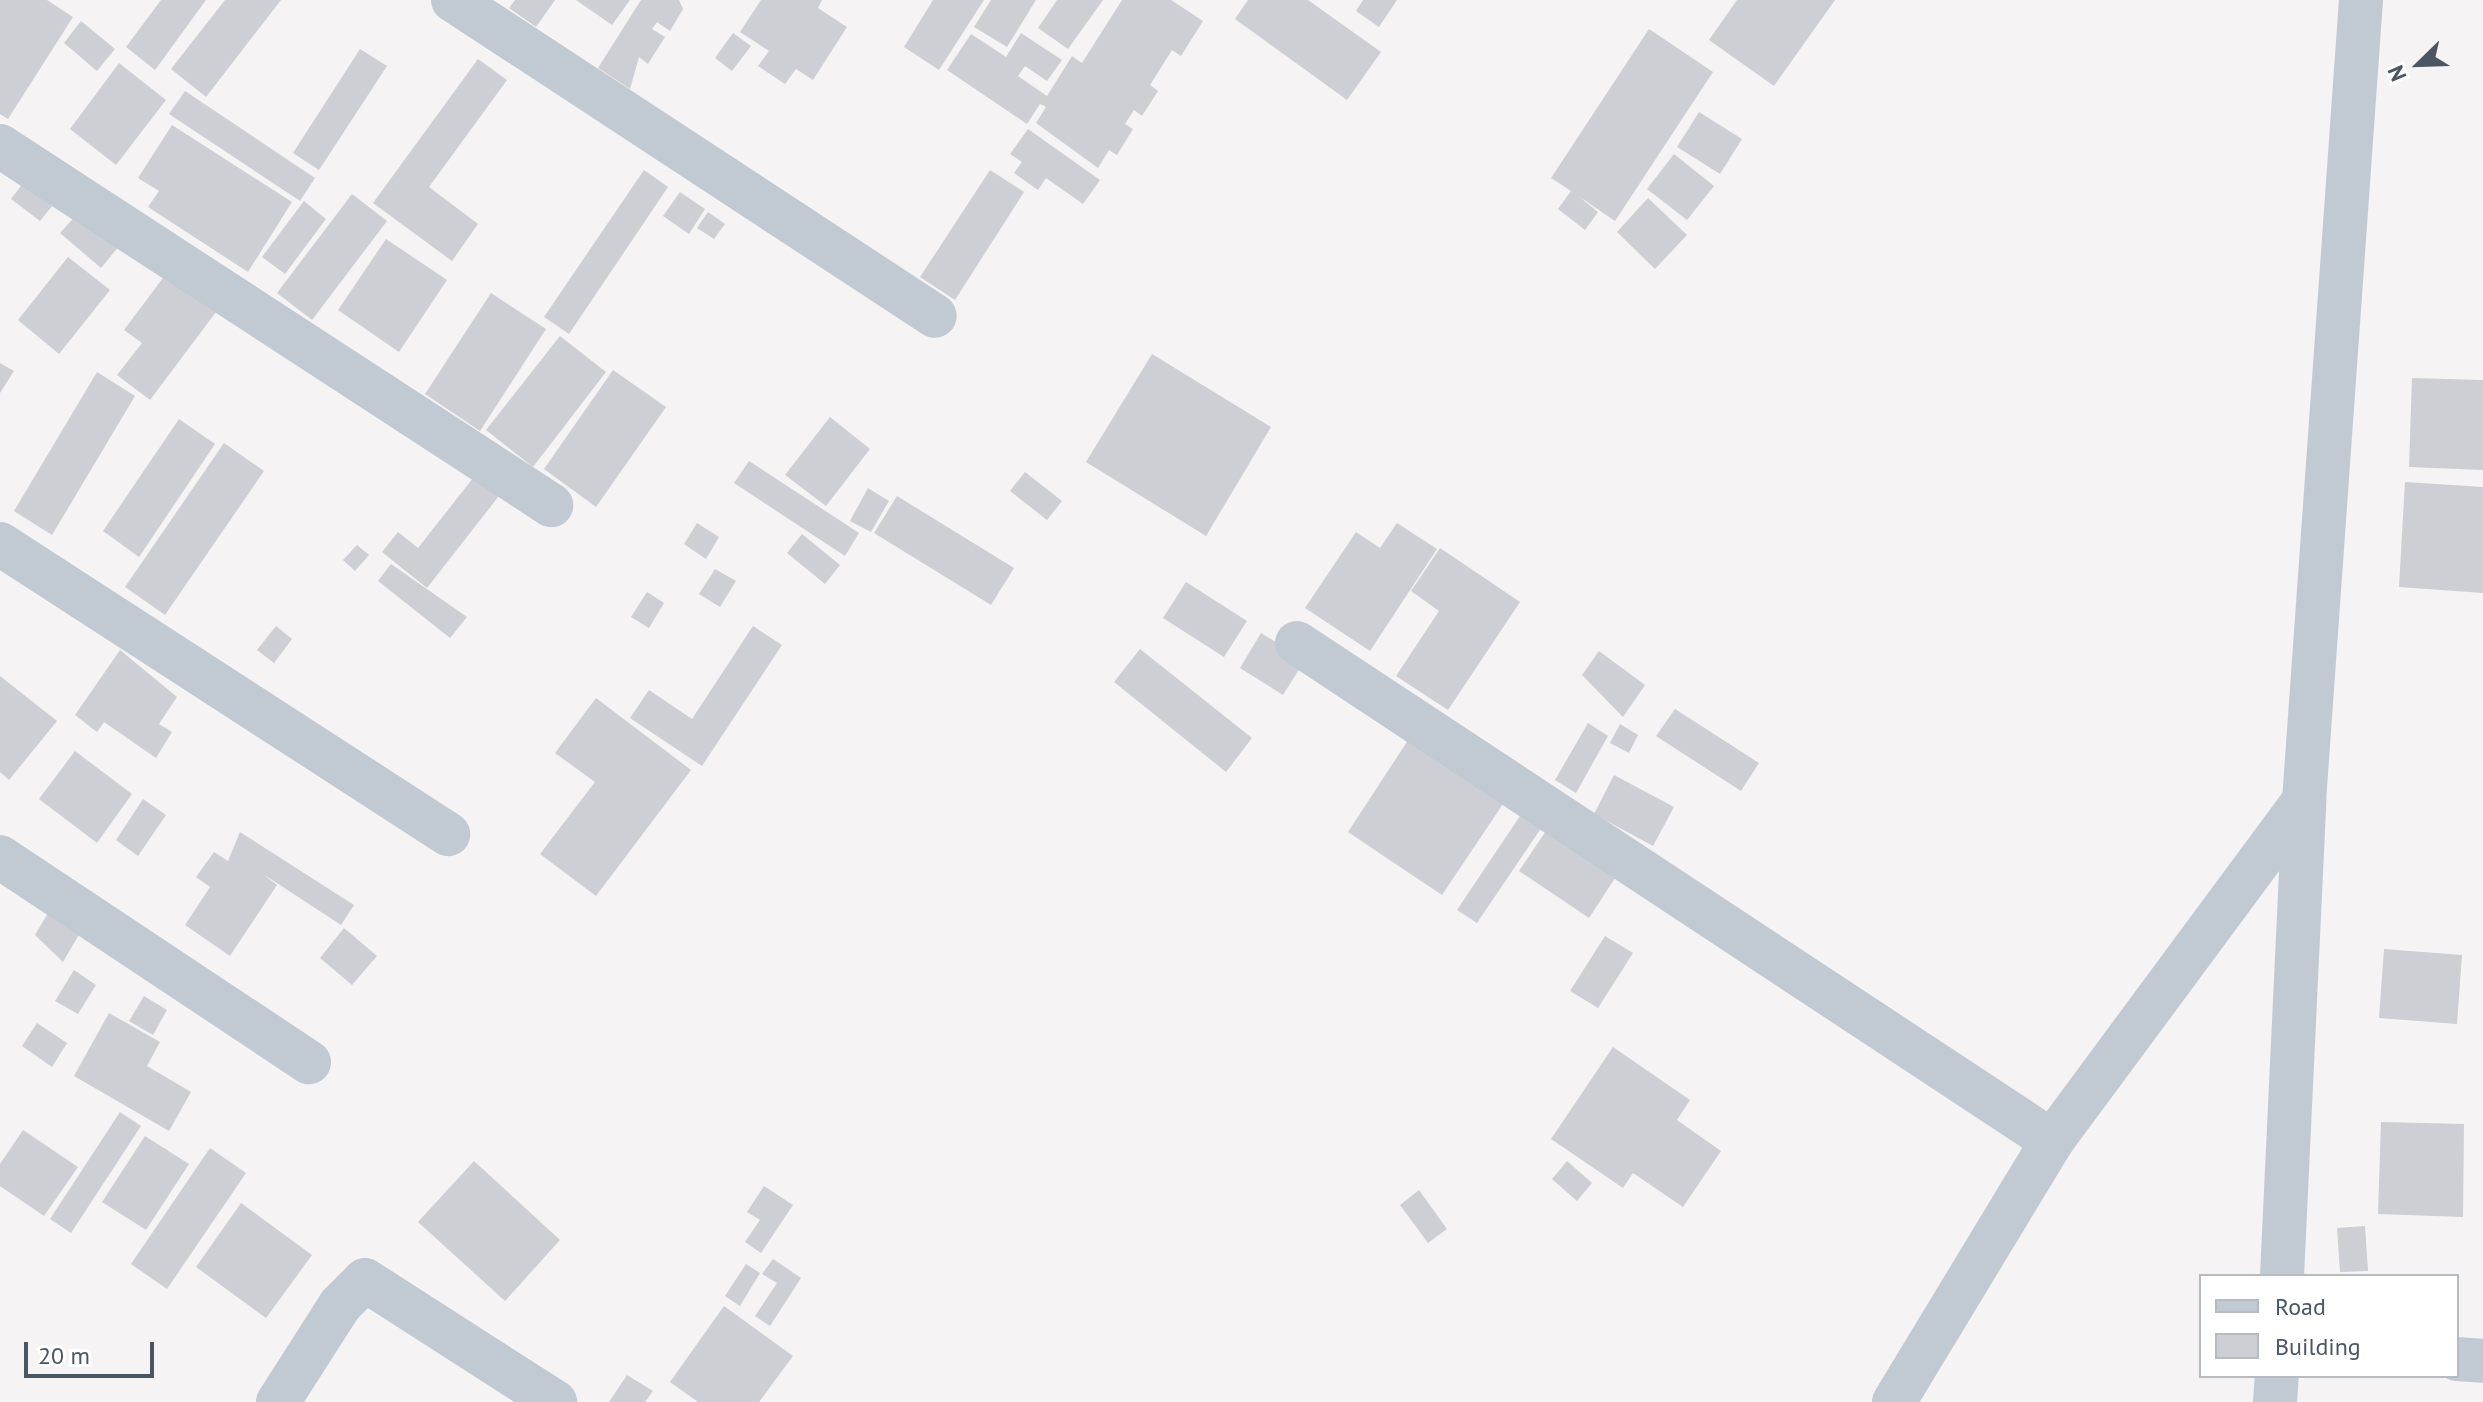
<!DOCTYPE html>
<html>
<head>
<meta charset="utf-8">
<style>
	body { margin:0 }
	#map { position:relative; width:2483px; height:1402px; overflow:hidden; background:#f5f3f3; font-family:"PT Sans",sans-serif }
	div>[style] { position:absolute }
	.building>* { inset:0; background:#cdcfd5 }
	.minor>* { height:44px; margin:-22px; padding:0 22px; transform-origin:22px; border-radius:22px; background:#c1cad2 }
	span { translate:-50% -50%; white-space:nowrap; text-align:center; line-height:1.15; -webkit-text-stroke:6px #fff; paint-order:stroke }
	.legend { position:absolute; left:2199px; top:1274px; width:260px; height:104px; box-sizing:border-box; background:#fff; border:2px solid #b7bbc0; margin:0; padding:10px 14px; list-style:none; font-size:24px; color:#4a5661 }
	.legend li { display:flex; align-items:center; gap:16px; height:40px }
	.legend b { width:40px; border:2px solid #b7bbc0 }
	.north { position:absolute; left:2379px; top:24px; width:80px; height:80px; -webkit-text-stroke:6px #fff; paint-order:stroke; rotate:247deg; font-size:22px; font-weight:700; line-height:32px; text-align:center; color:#4a5661 }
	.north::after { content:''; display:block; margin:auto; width:28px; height:36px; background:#4a5661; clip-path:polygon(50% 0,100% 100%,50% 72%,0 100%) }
	.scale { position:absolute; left:24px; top:1342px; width:130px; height:36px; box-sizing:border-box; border:4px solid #4a5661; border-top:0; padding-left:10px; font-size:24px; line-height:28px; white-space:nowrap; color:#4a5661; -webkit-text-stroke:6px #fff; paint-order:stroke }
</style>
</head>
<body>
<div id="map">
	<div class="building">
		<div style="clip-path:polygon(0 0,47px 0,73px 17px,8px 119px,0 114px)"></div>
		<div style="clip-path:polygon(161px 0,206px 0,155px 70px,126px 47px)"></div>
		<div style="clip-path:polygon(225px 0,281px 0,206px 97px,171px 69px)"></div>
		<div style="clip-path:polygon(515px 0,555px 0,536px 27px,509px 8px)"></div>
		<div style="clip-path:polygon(576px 0,630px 0,612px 25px)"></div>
		<div style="clip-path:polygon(641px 0,679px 0,683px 9px,670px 31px,657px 22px,652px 29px,665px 37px,648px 64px,639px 57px,630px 89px,598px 68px)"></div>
		<div style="clip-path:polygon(761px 0,822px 0,818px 8px,847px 27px,813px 80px,796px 69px,785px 84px,758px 66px,769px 51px,740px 32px)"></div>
		<div style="clip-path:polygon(933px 0,984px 0,939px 70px,904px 47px)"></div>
		<div style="clip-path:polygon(991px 0,1036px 0,1007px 47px,974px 27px)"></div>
		<div style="clip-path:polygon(1057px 0,1103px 0,1068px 49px,1038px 28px)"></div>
		<div style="clip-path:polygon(1122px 0,1171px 0,1203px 21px,1181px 56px,1172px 50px,1150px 85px,1158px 91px,1142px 116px,1134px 110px,1125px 124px,1133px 129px,1117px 155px,1109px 150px,1098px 168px,1036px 123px,1046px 107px,1040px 104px,1027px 124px,947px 70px,971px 34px,1006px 57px,1021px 33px,1062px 60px,1047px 81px,1025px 66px,1018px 76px,1047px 96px,1072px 56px,1082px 63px)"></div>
		<div style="clip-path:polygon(1248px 0,1308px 0,1381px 52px,1347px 100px,1235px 19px)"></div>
		<div style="clip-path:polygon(1363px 0,1397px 0,1379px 27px,1356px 11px)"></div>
		<div style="clip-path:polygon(1737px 0,1835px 0,1774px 86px,1709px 40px)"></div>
		<div style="clip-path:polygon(81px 21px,115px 49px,97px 71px,64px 43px)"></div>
		<div style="clip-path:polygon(1649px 29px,1713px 72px,1615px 221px,1577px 195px,1598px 212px,1585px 230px,1558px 209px,1571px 191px,1551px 178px)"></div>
		<div style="clip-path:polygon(733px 33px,751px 46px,732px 71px,715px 58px)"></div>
		<div style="clip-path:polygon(360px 49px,387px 66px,319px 170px,293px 153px)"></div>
		<div style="clip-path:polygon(478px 59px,507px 80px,429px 187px,478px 224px,452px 261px,373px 203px)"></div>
		<div style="clip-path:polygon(119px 63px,166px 100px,116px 165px,70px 129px)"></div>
		<div style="clip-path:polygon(185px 91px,315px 178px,300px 201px,169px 114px)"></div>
		<div style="clip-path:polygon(1699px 112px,1742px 139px,1720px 174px,1677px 147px)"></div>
		<div style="clip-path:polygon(172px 125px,292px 202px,248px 272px,148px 207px,159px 191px,138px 178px)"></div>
		<div style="clip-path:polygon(1028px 129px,1100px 180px,1083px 204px,1046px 178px,1038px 190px,1014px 173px,1022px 162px,1010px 154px)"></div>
		<div style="clip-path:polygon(1674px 154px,1714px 186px,1687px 220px,1647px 189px)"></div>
		<div style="clip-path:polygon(644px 170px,668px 187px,569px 334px,544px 317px)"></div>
		<div style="clip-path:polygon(990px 170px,1024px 192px,955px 300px,920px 277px)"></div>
		<div style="clip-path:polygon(27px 178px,57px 200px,40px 221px,11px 199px)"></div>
		<div style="clip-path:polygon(680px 192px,705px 209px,689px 234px,663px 216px)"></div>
		<div style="clip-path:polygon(352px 194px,387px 221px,312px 320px,277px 293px)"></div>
		<div style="clip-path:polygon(1648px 198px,1687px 235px,1655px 269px,1617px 232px)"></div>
		<div style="clip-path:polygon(304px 201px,326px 219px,285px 274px,262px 257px)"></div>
		<div style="clip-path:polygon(80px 211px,120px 245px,101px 268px,60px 233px)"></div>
		<div style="clip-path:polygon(708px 212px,725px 224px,714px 239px,697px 228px)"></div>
		<div style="clip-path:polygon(386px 239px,447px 280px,399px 352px,338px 310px)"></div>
		<div style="clip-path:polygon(68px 257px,110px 290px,59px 354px,18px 320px)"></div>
		<div style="clip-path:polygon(169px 270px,219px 308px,150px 400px,117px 375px,142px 343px,124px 330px)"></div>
		<div style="clip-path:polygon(491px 293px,546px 329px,480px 431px,425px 394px)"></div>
		<div style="clip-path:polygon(560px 336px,606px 372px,533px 467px,486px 430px)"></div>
		<div style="clip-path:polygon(1152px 354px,1271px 427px,1206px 536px,1086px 462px)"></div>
		<div style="clip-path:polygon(0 363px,14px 371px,0 393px)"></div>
		<div style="clip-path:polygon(613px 370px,666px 407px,596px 507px,544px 469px)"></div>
		<div style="clip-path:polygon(97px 372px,135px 396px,52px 535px,14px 511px)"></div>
		<div style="clip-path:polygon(2412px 378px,2483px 380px,2483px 470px,2409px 467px)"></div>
		<div style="clip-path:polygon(830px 417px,870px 449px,826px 506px,785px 475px)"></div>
		<div style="clip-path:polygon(179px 419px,215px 444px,139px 557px,103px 531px)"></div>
		<div style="clip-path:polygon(224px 443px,264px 471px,165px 615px,125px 587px)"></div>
		<div style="clip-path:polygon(749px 461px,859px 533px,845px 556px,734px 483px)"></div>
		<div style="clip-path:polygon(1025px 472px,1062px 501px,1047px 520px,1010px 491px)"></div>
		<div style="clip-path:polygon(477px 473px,502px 492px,427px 588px,382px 552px,398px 532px,418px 548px)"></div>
		<div style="clip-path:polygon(2405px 482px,2483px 487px,2483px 593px,2399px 587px)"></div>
		<div style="clip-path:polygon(868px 488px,889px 501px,871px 532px,850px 521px)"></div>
		<div style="clip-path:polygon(897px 496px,1014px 568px,991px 605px,874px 533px)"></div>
		<div style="clip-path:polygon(697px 523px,719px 537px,706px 559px,684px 544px)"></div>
		<div style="clip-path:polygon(1397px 523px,1437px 549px,1370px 651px,1305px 608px,1356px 532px,1380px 548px)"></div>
		<div style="clip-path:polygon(802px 534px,840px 565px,825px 584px,787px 553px)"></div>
		<div style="clip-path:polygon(357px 545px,369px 555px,355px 571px,343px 560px)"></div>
		<div style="clip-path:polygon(1440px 548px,1520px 602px,1448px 710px,1396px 676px,1439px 611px,1411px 591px)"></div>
		<div style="clip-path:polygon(391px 564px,467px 617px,450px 638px,378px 581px)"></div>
		<div style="clip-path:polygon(715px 569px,736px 581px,720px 607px,699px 594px)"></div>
		<div style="clip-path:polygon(1186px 582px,1247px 621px,1224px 657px,1163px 618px)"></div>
		<div style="clip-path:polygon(647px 592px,664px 603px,649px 628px,631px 617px)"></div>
		<div style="clip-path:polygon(276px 626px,292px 639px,274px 663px,257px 650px)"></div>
		<div style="clip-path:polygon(753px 626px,782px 645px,702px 766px,630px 718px,649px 690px,692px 719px)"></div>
		<div style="clip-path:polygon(1261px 633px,1305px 660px,1283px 695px,1240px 668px)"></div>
		<div style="clip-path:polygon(1140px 649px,1252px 738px,1226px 772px,1114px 682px)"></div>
		<div style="clip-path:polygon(120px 650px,177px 697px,159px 724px,172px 732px,156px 758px,104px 722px,97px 732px,75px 715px)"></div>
		<div style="clip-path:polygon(1599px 651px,1645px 685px,1623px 717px,1582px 675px)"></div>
		<div style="clip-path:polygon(0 676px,57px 721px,9px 780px,0 772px)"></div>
		<div style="clip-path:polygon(596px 698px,691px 770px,596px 896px,540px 854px,595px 782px,555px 753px)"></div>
		<div style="clip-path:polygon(1675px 709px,1759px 763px,1741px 791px,1656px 736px)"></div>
		<div style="clip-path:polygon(1588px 723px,1608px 736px,1576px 793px,1555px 780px)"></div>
		<div style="clip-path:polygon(1620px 724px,1638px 735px,1629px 753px,1610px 743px)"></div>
		<div style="clip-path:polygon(1416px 728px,1511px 792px,1442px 895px,1348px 832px)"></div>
		<div style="clip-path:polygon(75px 751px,132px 794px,97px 843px,39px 799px)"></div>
		<div style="clip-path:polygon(1614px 775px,1674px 807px,1653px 846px,1594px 814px)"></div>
		<div style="clip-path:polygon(143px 799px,166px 815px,138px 856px,116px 840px)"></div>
		<div style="clip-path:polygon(1524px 810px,1544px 824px,1477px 923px,1457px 910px)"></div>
		<div style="clip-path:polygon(1550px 825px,1619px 872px,1589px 918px,1519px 871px)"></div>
		<div style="clip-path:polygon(240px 832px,354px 905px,341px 925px,263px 874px,277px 885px,230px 956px,185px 925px,210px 887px,196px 877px,214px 852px,228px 861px)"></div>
		<div style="clip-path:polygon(48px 913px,80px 933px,63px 962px,35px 935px)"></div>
		<div style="clip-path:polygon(344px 928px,377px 956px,352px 985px,320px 958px)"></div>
		<div style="clip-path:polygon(1605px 936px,1633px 953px,1598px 1008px,1570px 991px)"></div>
		<div style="clip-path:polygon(2384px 949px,2462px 955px,2457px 1024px,2379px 1018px)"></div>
		<div style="clip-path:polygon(74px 970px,96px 985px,78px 1014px,55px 1001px)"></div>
		<div style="clip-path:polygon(144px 996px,167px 1010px,153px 1035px,129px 1021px)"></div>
		<div style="clip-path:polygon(109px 1013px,160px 1042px,147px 1066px,191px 1092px,169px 1131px,74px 1076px)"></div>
		<div style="clip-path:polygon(37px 1023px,67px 1043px,52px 1067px,22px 1046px)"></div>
		<div style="clip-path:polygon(1613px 1047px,1690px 1100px,1677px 1120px,1721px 1151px,1683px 1207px,1633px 1173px,1623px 1188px,1551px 1139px)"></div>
		<div style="clip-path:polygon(120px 1112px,141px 1126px,71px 1233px,50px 1219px)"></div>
		<div style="clip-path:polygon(2381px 1122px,2464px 1124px,2463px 1217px,2378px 1214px)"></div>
		<div style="clip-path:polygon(23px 1130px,78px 1167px,44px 1216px,0 1186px,0 1164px)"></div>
		<div style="clip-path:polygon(145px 1136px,189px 1164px,146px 1230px,102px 1202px)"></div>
		<div style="clip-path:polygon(210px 1148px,246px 1173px,167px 1289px,131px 1264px)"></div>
		<div style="clip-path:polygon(474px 1161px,560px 1240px,505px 1301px,418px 1222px)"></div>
		<div style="clip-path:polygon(1567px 1161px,1592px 1183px,1577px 1201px,1552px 1179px)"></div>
		<div style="clip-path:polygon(764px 1186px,793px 1205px,761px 1253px,745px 1242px,760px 1220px,747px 1212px)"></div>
		<div style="clip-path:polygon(1419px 1190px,1447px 1229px,1428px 1243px,1400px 1205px)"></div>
		<div style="clip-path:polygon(241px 1203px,312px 1255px,266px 1318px,196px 1267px)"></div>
		<div style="clip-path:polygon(2365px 1226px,2368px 1271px,2340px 1272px,2337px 1228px)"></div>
		<div style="clip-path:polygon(773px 1259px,801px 1278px,770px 1326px,755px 1316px,777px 1283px,762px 1274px)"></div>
		<div style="clip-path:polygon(746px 1264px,760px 1273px,740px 1306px,725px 1296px)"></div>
		<div style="clip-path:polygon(724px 1306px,793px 1356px,759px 1402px,698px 1402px,670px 1382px)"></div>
		<div style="clip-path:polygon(627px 1375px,653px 1391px,645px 1402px,609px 1402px)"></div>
	</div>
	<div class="minor">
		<div style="left:453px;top:0;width:576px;rotate:33.25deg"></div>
		<div style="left:0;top:146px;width:658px;rotate:33.09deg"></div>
		<div style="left:0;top:544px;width:534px;rotate:32.92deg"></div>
		<div style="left:1297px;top:643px;width:904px;rotate:33.41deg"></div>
		<div style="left:0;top:857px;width:371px;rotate:33.6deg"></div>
		<div style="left:2282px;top:1276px;width:476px;rotate:-87.3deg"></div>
		<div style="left:2304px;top:801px;width:803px;rotate:-85.93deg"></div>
		<div style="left:2457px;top:1359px;width:26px;rotate:4deg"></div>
		<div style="left:278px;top:1402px;width:115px;rotate:-57.4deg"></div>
		<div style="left:340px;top:1305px;width:35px;rotate:-45deg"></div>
		<div style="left:365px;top:1280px;width:226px;rotate:32.7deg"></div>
		<div style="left:1894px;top:1402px;width:305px;rotate:-58.8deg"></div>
		<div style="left:2052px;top:1141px;width:423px;rotate:-53.5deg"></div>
		<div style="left:2275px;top:1402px;width:26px;rotate:-86deg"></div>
	</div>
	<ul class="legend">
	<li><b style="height:10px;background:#c1cad2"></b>Road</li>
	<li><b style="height:22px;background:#cdcfd5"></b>Building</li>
	</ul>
	<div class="north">N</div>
	<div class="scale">20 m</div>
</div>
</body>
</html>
